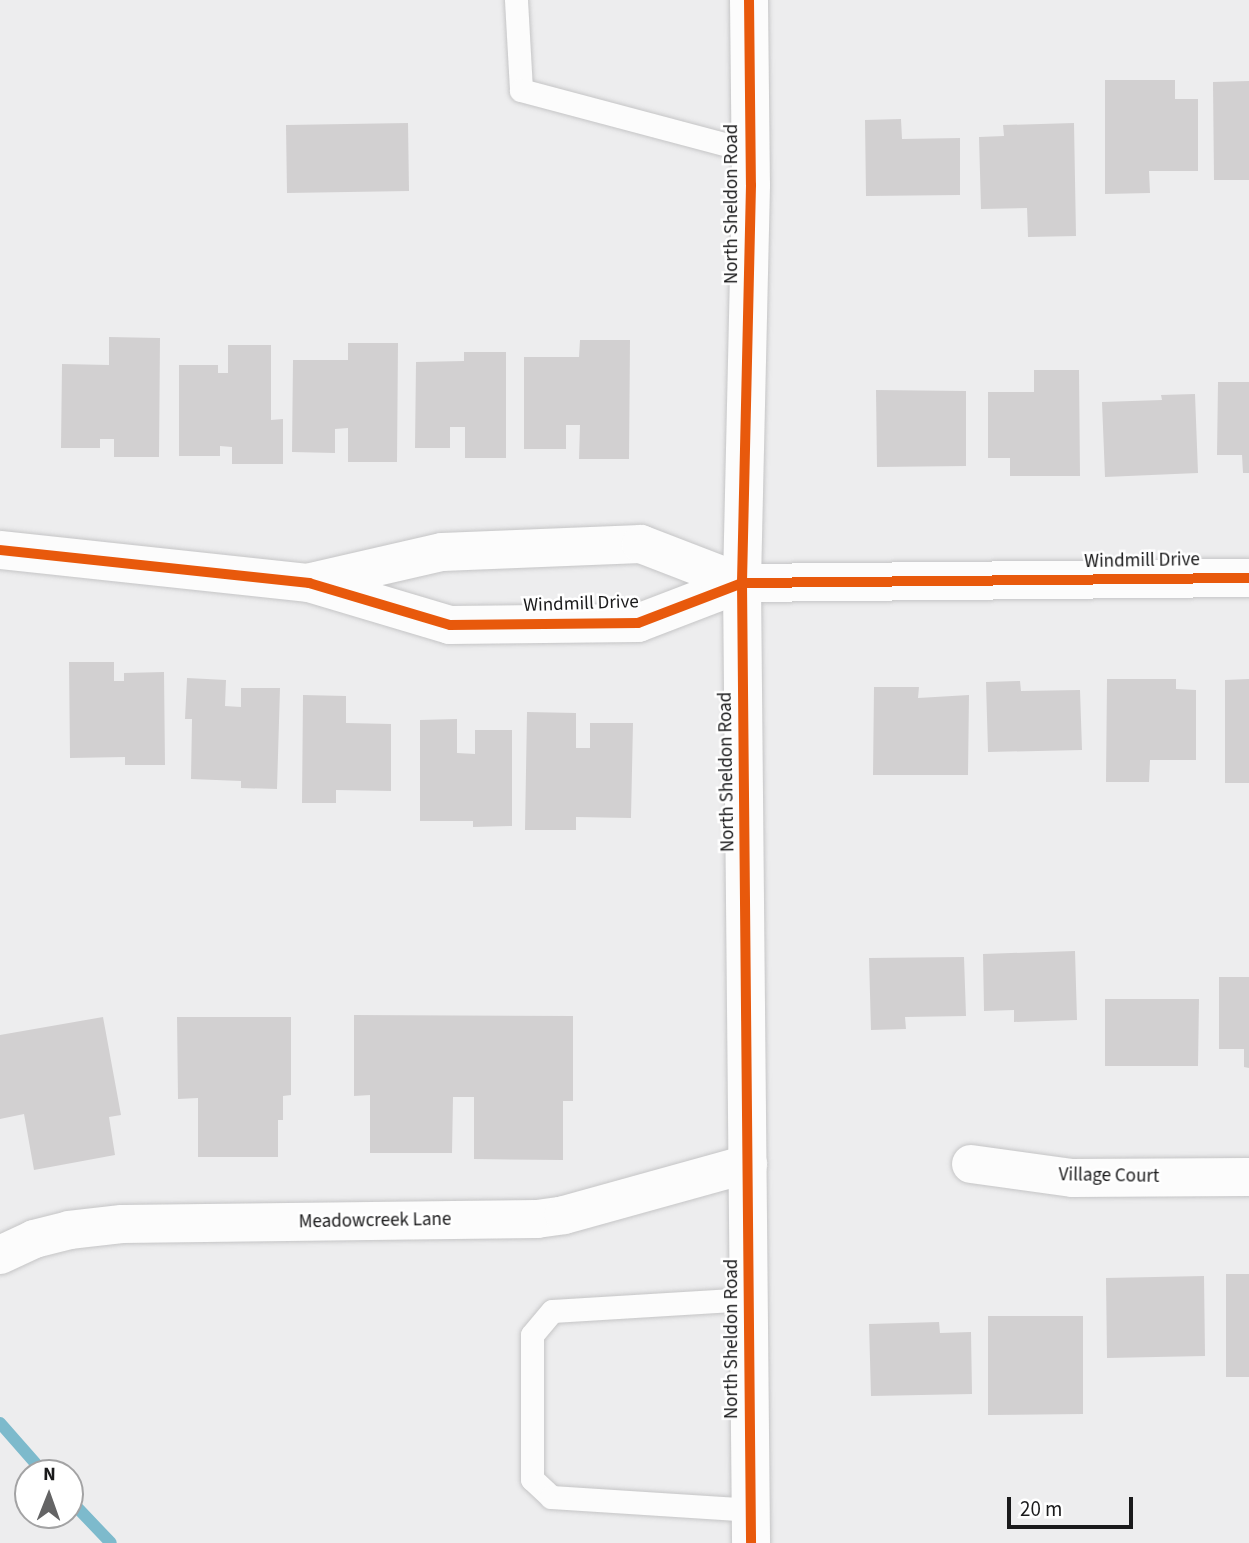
<!DOCTYPE html>
<html>
<head>
<meta charset="utf-8">
<style>
	body { margin:0 }
	#map { position:relative; width:1249px; height:1543px; overflow:hidden; background:#ededee; font-family:"Source Sans 3",sans-serif }
	div>[style] { position:absolute }
	.stream>* { height:12px; margin:-6px; padding:0 6px; transform-origin:6px; border-radius:6px; background:#7dbacc }
	.building>* { inset:0; background:#d2d0d1 }
	.roads { filter:drop-shadow(0 0 2px #c5c5c6) drop-shadow(0 0 2px #c5c5c6) }
	.lane>* { height:23px; margin:-11.5px; padding:0 11.5px; transform-origin:11.5px; border-radius:11.5px; background:#fcfcfc }
	.street>* { height:38px; margin:-19px; padding:0 19px; transform-origin:19px; border-radius:19px; background:#fcfcfc }
	.secondary>* { height:38px; margin:-19px; padding:0 19px; transform-origin:19px; border-radius:19px; background:#fcfcfc }
	.cycleway>* { height:10px; margin:-5px; padding:0 5px; transform-origin:5px; border-radius:5px; background:#e8590c }
	span { translate:-50% -50%; white-space:nowrap; text-align:center; line-height:1.15; -webkit-text-stroke:5px #fff; paint-order:stroke }
	.street-label { font-size:19px; color:#1a1a1b }
	.north { position:absolute; left:14px; top:1459px; width:70px; height:70px; box-sizing:border-box; background:#fff; border:2px solid #a3a3a4; border-radius:50%; rotate:1deg; font-size:19px; font-weight:700; line-height:28px; text-align:center; color:#1a1a1b }
	.north::after { content:''; display:block; margin:auto; width:24px; height:32px; background:#646465; clip-path:polygon(50% 0,100% 100%,50% 72%,0 100%) }
	.scale { position:absolute; left:1007px; top:1497px; width:126px; height:32px; box-sizing:border-box; border:4px solid #1a1a1b; border-top:0; padding-left:9px; font-size:21px; line-height:24px; white-space:nowrap; color:#1a1a1b; -webkit-text-stroke:5px #fff; paint-order:stroke }
</style>
</head>
<body>
<div id="map">
	<div class="stream">
		<div style="left:0;top:1423px;width:67px;rotate:48.7deg"></div>
		<div style="left:70px;top:1500px;width:59px;rotate:46.4deg"></div>
	</div>
	<div class="building">
		<div style="clip-path:polygon(1105px 80px,1175px 80px,1175px 99px,1198px 99px,1198px 171px,1149px 171px,1150px 193px,1105px 194px)"></div>
		<div style="clip-path:polygon(1249px 81px,1249px 180px,1214px 180px,1213px 82px)"></div>
		<div style="clip-path:polygon(901px 119px,902px 139px,960px 138px,960px 195px,866px 196px,865px 120px)"></div>
		<div style="clip-path:polygon(408px 123px,409px 191px,287px 193px,286px 125px)"></div>
		<div style="clip-path:polygon(1074px 123px,1076px 236px,1028px 237px,1027px 208px,981px 209px,979px 137px,1004px 136px,1003px 125px)"></div>
		<div style="clip-path:polygon(109px 337px,160px 338px,159px 457px,114px 457px,114px 439px,100px 439px,100px 448px,61px 448px,62px 364px,109px 365px)"></div>
		<div style="clip-path:polygon(580px 340px,630px 340px,629px 459px,579px 459px,580px 425px,566px 425px,566px 449px,524px 449px,524px 357px,579px 357px)"></div>
		<div style="clip-path:polygon(348px 343px,398px 343px,397px 462px,348px 462px,348px 428px,335px 429px,335px 453px,292px 452px,293px 360px,348px 360px)"></div>
		<div style="clip-path:polygon(228px 345px,271px 345px,271px 420px,283px 419px,283px 464px,232px 464px,232px 447px,220px 446px,220px 456px,179px 456px,179px 365px,218px 365px,218px 373px,228px 373px)"></div>
		<div style="clip-path:polygon(464px 352px,506px 352px,506px 458px,465px 458px,465px 427px,450px 427px,450px 448px,415px 448px,416px 362px,464px 361px)"></div>
		<div style="clip-path:polygon(1034px 370px,1079px 370px,1080px 476px,1010px 476px,1010px 458px,988px 458px,988px 392px,1034px 392px)"></div>
		<div style="clip-path:polygon(1218px 382px,1249px 382px,1249px 473px,1243px 473px,1242px 455px,1217px 455px)"></div>
		<div style="clip-path:polygon(876px 390px,966px 391px,966px 466px,877px 467px)"></div>
		<div style="clip-path:polygon(1195px 394px,1198px 473px,1105px 477px,1102px 402px,1162px 400px,1161px 395px)"></div>
		<div style="clip-path:polygon(69px 662px,114px 662px,114px 681px,124px 681px,124px 673px,164px 672px,165px 765px,125px 765px,125px 757px,70px 758px)"></div>
		<div style="clip-path:polygon(187px 678px,226px 680px,225px 706px,241px 707px,241px 688px,280px 688px,277px 789px,241px 788px,241px 781px,191px 779px,192px 719px,185px 719px)"></div>
		<div style="clip-path:polygon(1107px 679px,1176px 679px,1176px 689px,1196px 690px,1196px 760px,1150px 760px,1149px 782px,1106px 782px)"></div>
		<div style="clip-path:polygon(1249px 679px,1249px 783px,1225px 783px,1225px 680px)"></div>
		<div style="clip-path:polygon(1020px 681px,1021px 691px,1080px 690px,1082px 750px,988px 752px,986px 682px)"></div>
		<div style="clip-path:polygon(874px 687px,919px 687px,918px 698px,969px 695px,968px 775px,873px 775px)"></div>
		<div style="clip-path:polygon(303px 695px,346px 696px,346px 723px,391px 724px,391px 791px,336px 790px,336px 803px,302px 803px)"></div>
		<div style="clip-path:polygon(527px 712px,576px 713px,576px 748px,590px 748px,590px 723px,633px 723px,631px 818px,576px 817px,576px 830px,525px 830px)"></div>
		<div style="clip-path:polygon(457px 719px,457px 753px,475px 754px,475px 730px,512px 730px,512px 826px,473px 827px,473px 821px,420px 821px,420px 720px)"></div>
		<div style="clip-path:polygon(1075px 951px,1077px 1020px,1014px 1022px,1014px 1010px,984px 1011px,983px 954px)"></div>
		<div style="clip-path:polygon(964px 957px,966px 1016px,905px 1017px,906px 1029px,871px 1030px,869px 958px)"></div>
		<div style="clip-path:polygon(1219px 977px,1249px 977px,1249px 1068px,1244px 1067px,1244px 1049px,1219px 1049px)"></div>
		<div style="clip-path:polygon(1105px 999px,1199px 999px,1198px 1066px,1105px 1066px)"></div>
		<div style="clip-path:polygon(354px 1015px,573px 1016px,573px 1101px,563px 1101px,563px 1160px,474px 1159px,474px 1097px,453px 1097px,452px 1153px,370px 1153px,370px 1095px,354px 1096px)"></div>
		<div style="clip-path:polygon(103px 1017px,121px 1115px,109px 1117px,115px 1155px,34px 1170px,24px 1114px,0 1119px,0 1035px)"></div>
		<div style="clip-path:polygon(177px 1017px,291px 1017px,291px 1095px,283px 1096px,283px 1120px,278px 1120px,278px 1157px,198px 1157px,198px 1098px,178px 1099px)"></div>
		<div style="clip-path:polygon(1226px 1274px,1249px 1274px,1249px 1377px,1226px 1377px)"></div>
		<div style="clip-path:polygon(1204px 1276px,1205px 1356px,1107px 1358px,1106px 1278px)"></div>
		<div style="clip-path:polygon(988px 1316px,1083px 1316px,1083px 1414px,988px 1415px)"></div>
		<div style="clip-path:polygon(939px 1322px,940px 1333px,971px 1332px,972px 1394px,871px 1396px,869px 1324px)"></div>
	</div>
	<div class="roads">
		<div class="lane">
			<div style="left:516px;top:0;width:90px;rotate:86.8deg"></div>
			<div style="left:521px;top:90px;width:237px;rotate:14.9deg"></div>
			<div style="left:749px;top:1299px;width:197px;rotate:176.5deg"></div>
			<div style="left:552px;top:1311px;width:31px;rotate:130deg"></div>
			<div style="left:532px;top:1335px;width:144px;rotate:90deg"></div>
			<div style="left:532px;top:1479px;width:26px;rotate:43deg"></div>
			<div style="left:551px;top:1497px;width:199px;rotate:3.7deg"></div>
		</div>
		<div class="street">
			<div style="left:0;top:550px;width:311px;rotate:6.1deg"></div>
			<div style="left:309px;top:583px;width:147px;rotate:16.6deg"></div>
			<div style="left:450px;top:625px;width:188px;rotate:-0.6deg"></div>
			<div style="left:638px;top:623px;width:111px;rotate:-21deg"></div>
			<div style="left:742px;top:583px;width:507px;rotate:-0.57deg"></div>
			<div style="left:311px;top:582px;width:134px;rotate:-12.9deg"></div>
			<div style="left:442px;top:552px;width:199px;rotate:-2.3deg"></div>
			<div style="left:641px;top:544px;width:108px;rotate:21.1deg"></div>
			<div style="left:971px;top:1164px;width:102px;rotate:7.9deg"></div>
			<div style="left:1072px;top:1178px;width:177px;rotate:-0.3deg"></div>
			<div style="left:0;top:1255px;width:38px;rotate:-25deg"></div>
			<div style="left:34px;top:1239px;width:36px;rotate:-14deg"></div>
			<div style="left:69px;top:1230px;width:53px;rotate:-6.5deg"></div>
			<div style="left:122px;top:1224px;width:415px;rotate:-0.7deg"></div>
			<div style="left:537px;top:1219px;width:27px;rotate:-8deg"></div>
			<div style="left:564px;top:1215px;width:191px;rotate:-15.5deg"></div>
		</div>
		<div class="secondary">
			<div style="left:749px;top:0;width:185px;rotate:89.4deg"></div>
			<div style="left:751px;top:185px;width:398px;rotate:91.3deg"></div>
			<div style="left:742px;top:583px;width:960px;rotate:89.46deg"></div>
		</div>
	</div>
	<div class="cycleway">
		<div style="left:749px;top:0;width:185px;rotate:89.4deg"></div>
		<div style="left:751px;top:185px;width:398px;rotate:91.3deg"></div>
		<div style="left:742px;top:583px;width:960px;rotate:89.46deg"></div>
		<div style="left:0;top:550px;width:311px;rotate:6.1deg"></div>
		<div style="left:309px;top:583px;width:147px;rotate:16.6deg"></div>
		<div style="left:450px;top:625px;width:188px;rotate:-0.6deg"></div>
		<div style="left:638px;top:623px;width:111px;rotate:-21deg"></div>
		<div style="left:742px;top:583px;width:507px;rotate:-0.57deg"></div>
	</div>
	<div class="street-label">
		<span style="left:732px;top:204px;rotate:-90deg">North Sheldon Road</span>
		<span style="left:1142px;top:561px;rotate:-1deg">Windmill Drive</span>
		<span style="left:581px;top:604px;rotate:-2deg">Windmill Drive</span>
		<span style="left:727px;top:772px;rotate:-91deg">North Sheldon Road</span>
		<span style="left:1109px;top:1176px;rotate:1deg">Village Court</span>
		<span style="left:375px;top:1221px;rotate:-1deg">Meadowcreek Lane</span>
		<span style="left:732px;top:1339px;rotate:-90deg">North Sheldon Road</span>
	</div>
	<div class="north">N</div>
	<div class="scale">20 m</div>
</div>
</body>
</html>
